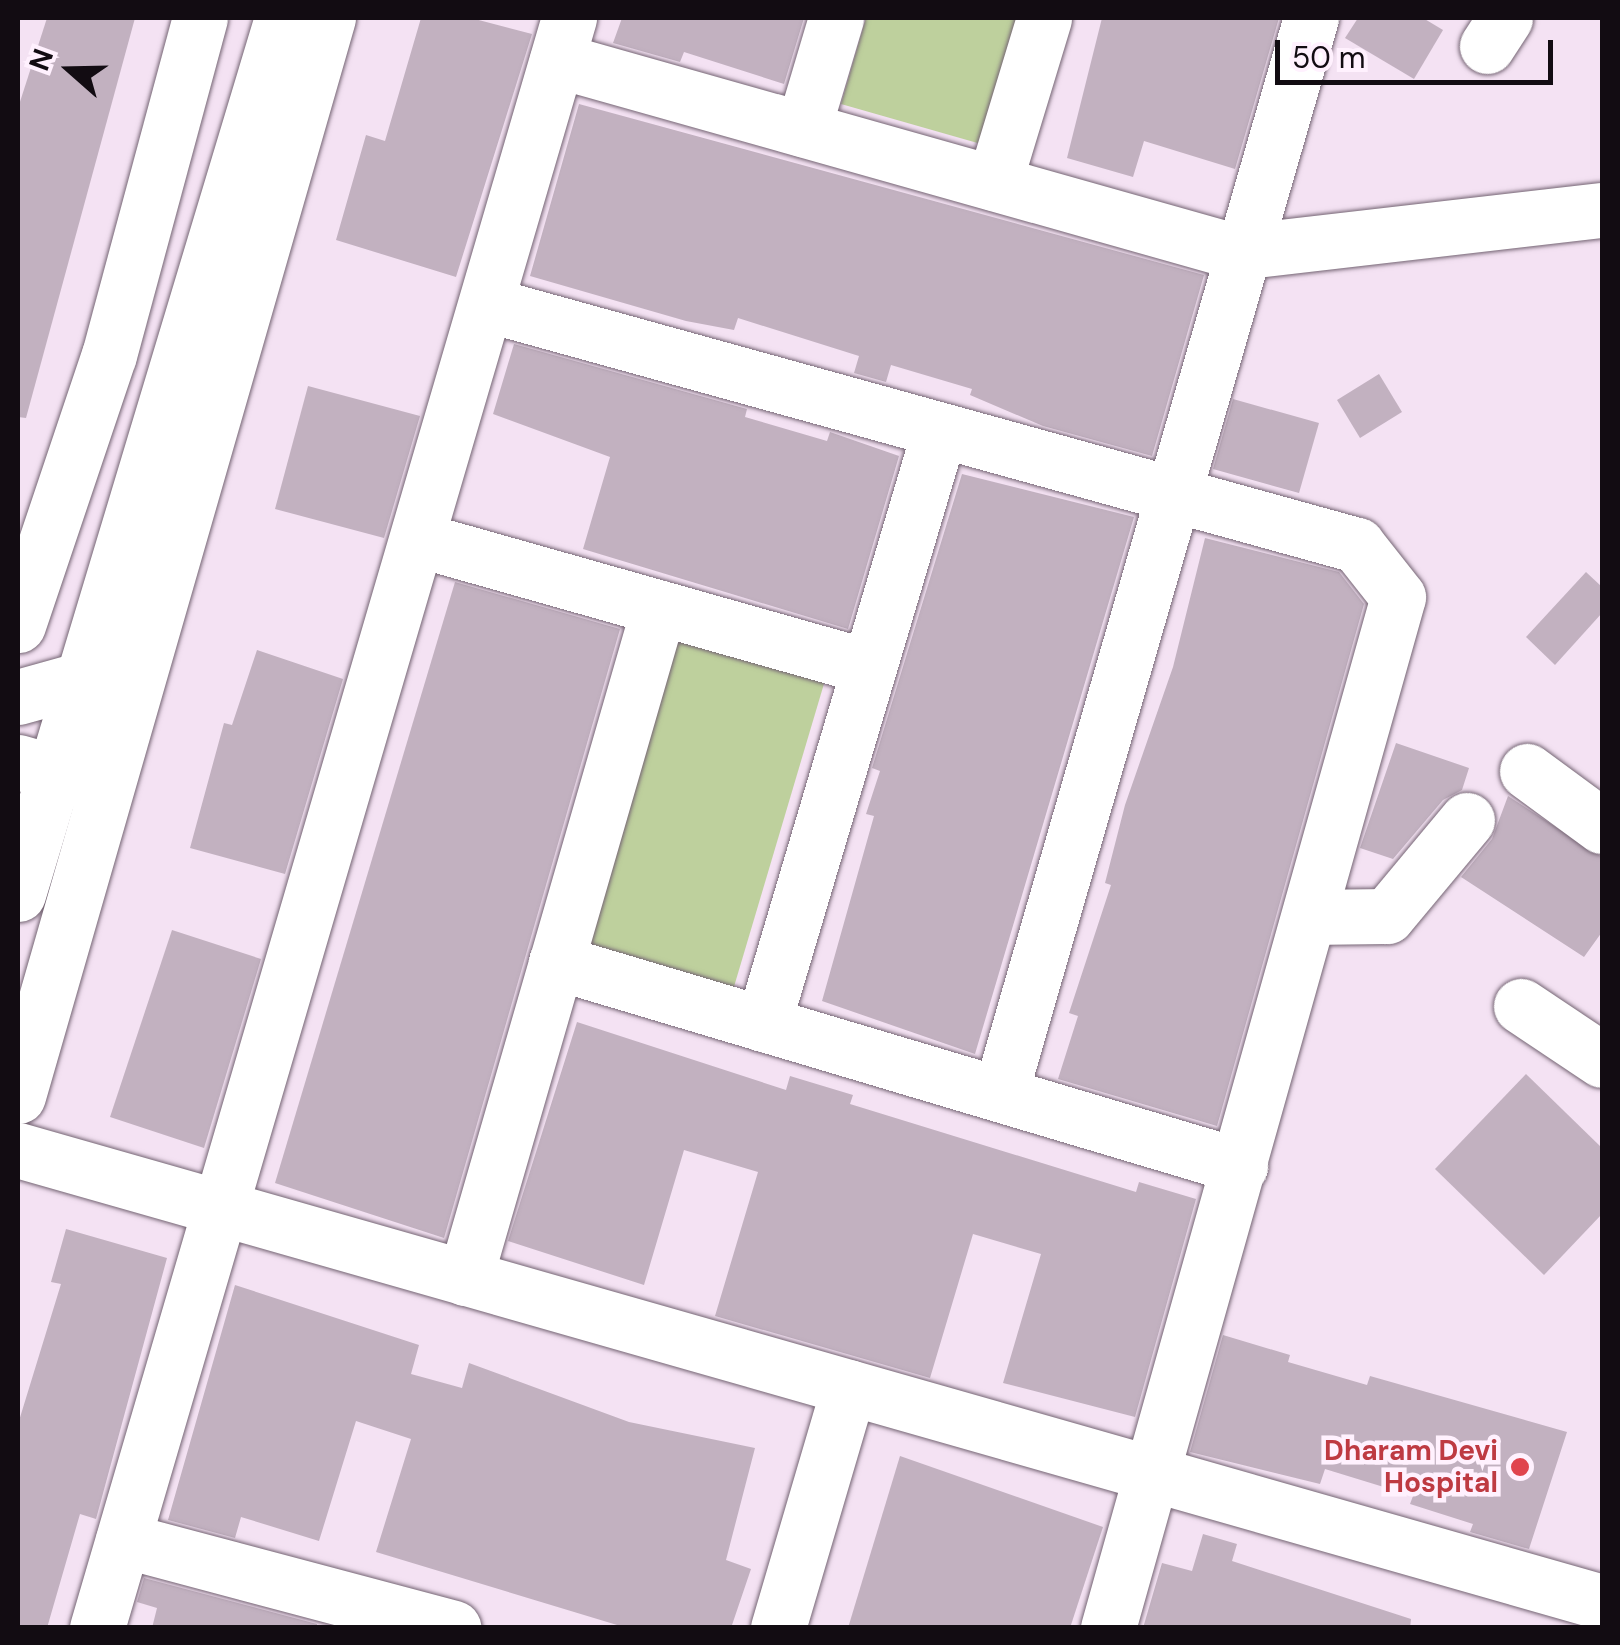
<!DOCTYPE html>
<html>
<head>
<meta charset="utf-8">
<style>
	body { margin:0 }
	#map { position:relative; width:1620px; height:1645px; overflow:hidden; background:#f4e2f3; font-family:"DM Sans",sans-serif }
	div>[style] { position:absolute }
	.green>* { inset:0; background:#bed09d }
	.building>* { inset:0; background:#c2b1c0 }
	.roads { filter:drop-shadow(0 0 2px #746473) drop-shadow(0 0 2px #746473) }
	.minor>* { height:55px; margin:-27.5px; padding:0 27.5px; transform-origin:27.5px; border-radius:27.5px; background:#fff }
	.major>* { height:55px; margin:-27.5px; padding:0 27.5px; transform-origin:27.5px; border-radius:27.5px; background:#fff }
	.dots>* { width:28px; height:28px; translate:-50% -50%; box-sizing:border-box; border:5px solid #fff1fe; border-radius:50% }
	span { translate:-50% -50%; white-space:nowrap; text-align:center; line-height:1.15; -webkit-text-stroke:9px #fff1fe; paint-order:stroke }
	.health-label { font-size:28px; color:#be3a42; font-weight:700 }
	.right { translate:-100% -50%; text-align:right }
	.frame { position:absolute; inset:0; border:20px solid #120c12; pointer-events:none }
	.north { position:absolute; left:20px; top:20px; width:100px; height:100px; -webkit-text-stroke:8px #fff1fe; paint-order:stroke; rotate:290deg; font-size:28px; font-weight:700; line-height:40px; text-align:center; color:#120c12 }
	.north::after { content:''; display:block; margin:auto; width:35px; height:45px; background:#120c12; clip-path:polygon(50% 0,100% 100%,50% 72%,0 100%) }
	.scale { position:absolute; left:1275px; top:40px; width:278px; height:45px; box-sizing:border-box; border:5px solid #120c12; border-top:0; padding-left:12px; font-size:30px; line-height:35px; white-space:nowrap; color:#120c12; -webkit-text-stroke:8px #fff1fe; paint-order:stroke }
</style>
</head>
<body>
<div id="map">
	<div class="green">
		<div style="clip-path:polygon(866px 18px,1018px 18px,981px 144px,841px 104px)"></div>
		<div style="clip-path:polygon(679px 633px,826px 677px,733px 990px,587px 947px)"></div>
	</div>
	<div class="building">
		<div style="clip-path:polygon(47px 18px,135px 18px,26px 418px,18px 417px,18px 108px)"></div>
		<div style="clip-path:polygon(421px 18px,471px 18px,532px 34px,456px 277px,336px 240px,366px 135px,385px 141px)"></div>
		<div style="clip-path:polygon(622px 18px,804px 18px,784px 84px,684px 52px,680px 62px,613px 43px)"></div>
		<div style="clip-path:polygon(1102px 18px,1279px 18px,1235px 169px,1144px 141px,1133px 177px,1067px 158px)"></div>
		<div style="clip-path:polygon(1358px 18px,1423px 18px,1443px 30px,1414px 79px,1345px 38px)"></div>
		<div style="clip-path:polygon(579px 104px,1204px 275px,1152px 456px,1043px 426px,970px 395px,972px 389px,891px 365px,886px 382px,854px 373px,859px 356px,738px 318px,734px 330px,686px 321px,530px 276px)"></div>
		<div style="clip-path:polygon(514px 344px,747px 409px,745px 417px,827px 441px,830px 432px,899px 456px,848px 629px,583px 549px,610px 457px,493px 414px)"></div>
		<div style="clip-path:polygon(1379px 374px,1402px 412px,1360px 438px,1337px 400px)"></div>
		<div style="clip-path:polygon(308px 386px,420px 416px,384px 538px,275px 509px)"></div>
		<div style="clip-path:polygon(1233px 399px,1319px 423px,1299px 493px,1213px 469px)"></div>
		<div style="clip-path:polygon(962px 474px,1134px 517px,975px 1054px,822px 1001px,874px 816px,866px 814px,880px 771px,872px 768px)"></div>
		<div style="clip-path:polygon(1205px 538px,1339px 572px,1364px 604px,1217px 1126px,1058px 1079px,1078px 1016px,1069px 1013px,1111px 885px,1105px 883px,1125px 805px,1173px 667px)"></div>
		<div style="clip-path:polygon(1586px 572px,1602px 587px,1602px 613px,1555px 665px,1526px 637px)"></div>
		<div style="clip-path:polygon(455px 582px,620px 629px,444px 1238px,275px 1183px)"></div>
		<div style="clip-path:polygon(257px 650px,343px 679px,285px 874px,190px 848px,224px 723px,232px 725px)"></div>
		<div style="clip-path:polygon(1396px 743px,1469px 768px,1462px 790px,1443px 800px,1393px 859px,1360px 848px)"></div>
		<div style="clip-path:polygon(1508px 796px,1602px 857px,1602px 932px,1584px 957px,1461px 877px,1492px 839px)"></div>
		<div style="clip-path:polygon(172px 930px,261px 959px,204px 1148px,110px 1117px)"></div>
		<div style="clip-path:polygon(577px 1022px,786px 1090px,790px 1076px,853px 1095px,850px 1104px,1136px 1192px,1139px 1182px,1196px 1199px,1135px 1417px,1003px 1383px,1041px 1254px,973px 1234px,930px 1378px,715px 1316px,758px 1172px,684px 1150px,644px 1285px,508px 1241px)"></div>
		<div style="clip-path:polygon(1526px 1074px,1602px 1148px,1602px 1214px,1544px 1275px,1435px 1169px)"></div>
		<div style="clip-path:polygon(66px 1229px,167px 1258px,96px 1519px,80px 1514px,47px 1628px,18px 1628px,18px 1424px,61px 1284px,51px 1282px)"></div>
		<div style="clip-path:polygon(235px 1285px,419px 1345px,411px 1374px,462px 1388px,469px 1363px,629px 1422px,755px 1448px,726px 1560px,751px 1569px,731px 1628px,627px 1628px,376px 1552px,411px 1439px,356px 1421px,319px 1541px,241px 1517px,235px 1538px,168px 1520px)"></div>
		<div style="clip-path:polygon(1223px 1335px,1290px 1355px,1288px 1362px,1367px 1385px,1370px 1376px,1567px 1432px,1529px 1549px,1470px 1532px,1473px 1524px,1410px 1504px,1413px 1496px,1325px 1469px,1320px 1484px,1190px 1452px)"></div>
		<div style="clip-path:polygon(900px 1456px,1103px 1527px,1070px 1628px,848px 1628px)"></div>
		<div style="clip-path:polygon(1203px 1534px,1237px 1544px,1232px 1561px,1411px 1619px,1410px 1628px,1143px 1628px,1162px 1563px,1192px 1571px)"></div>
		<div style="clip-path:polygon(144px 1578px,317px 1624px,317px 1628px,152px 1628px,157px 1608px,137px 1602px)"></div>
	</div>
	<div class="roads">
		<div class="minor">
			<div style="left:1487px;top:46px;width:33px;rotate:-57deg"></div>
			<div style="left:557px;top:60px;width:708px;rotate:15.75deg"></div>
			<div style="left:1238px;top:252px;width:366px;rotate:-6.6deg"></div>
			<div style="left:803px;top:129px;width:116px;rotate:-73.4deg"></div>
			<div style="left:994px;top:183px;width:172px;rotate:-73.1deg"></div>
			<div style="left:486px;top:304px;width:904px;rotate:15.47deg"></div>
			<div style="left:1357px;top:545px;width:66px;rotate:51.7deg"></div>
			<div style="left:1398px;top:597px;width:1071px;rotate:105.71deg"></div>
			<div style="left:417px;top:539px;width:470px;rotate:15.8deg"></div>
			<div style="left:18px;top:625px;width:285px;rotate:-71.4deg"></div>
			<div style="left:109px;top:355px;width:349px;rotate:-74.9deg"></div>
			<div style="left:18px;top:697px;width:67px;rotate:-15.5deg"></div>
			<div style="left:18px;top:762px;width:83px;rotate:16deg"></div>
			<div style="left:1527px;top:771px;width:93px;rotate:36.3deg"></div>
			<div style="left:1312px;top:917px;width:75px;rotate:-0.8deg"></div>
			<div style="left:1387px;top:916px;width:125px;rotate:-50.2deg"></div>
			<div style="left:556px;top:962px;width:714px;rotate:16.61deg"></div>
			<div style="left:1521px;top:1006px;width:97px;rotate:33.7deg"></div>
			<div style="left:763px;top:1024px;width:618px;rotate:-73.44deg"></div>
			<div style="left:1000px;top:1094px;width:1120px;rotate:-73.88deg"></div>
			<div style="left:18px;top:1150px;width:1647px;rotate:15.93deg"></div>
			<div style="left:465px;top:1278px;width:698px;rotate:-73.87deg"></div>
			<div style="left:123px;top:1540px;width:342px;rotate:14.9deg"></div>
			<div style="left:97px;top:1628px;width:1678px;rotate:-73.66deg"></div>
			<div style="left:778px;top:1628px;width:251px;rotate:-73.6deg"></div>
		</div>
		<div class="major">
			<div style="left:18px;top:894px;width:915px;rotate:-73.23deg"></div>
			<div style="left:18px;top:1096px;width:1122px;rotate:-73.96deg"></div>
		</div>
	</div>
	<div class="dots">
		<div style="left:1520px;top:1467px;background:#e0444e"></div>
	</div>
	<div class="health-label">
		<span class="right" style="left:1498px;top:1467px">Dharam Devi<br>Hospital</span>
	</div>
	<div class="frame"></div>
	<div class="north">N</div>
	<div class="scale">50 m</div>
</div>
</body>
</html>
